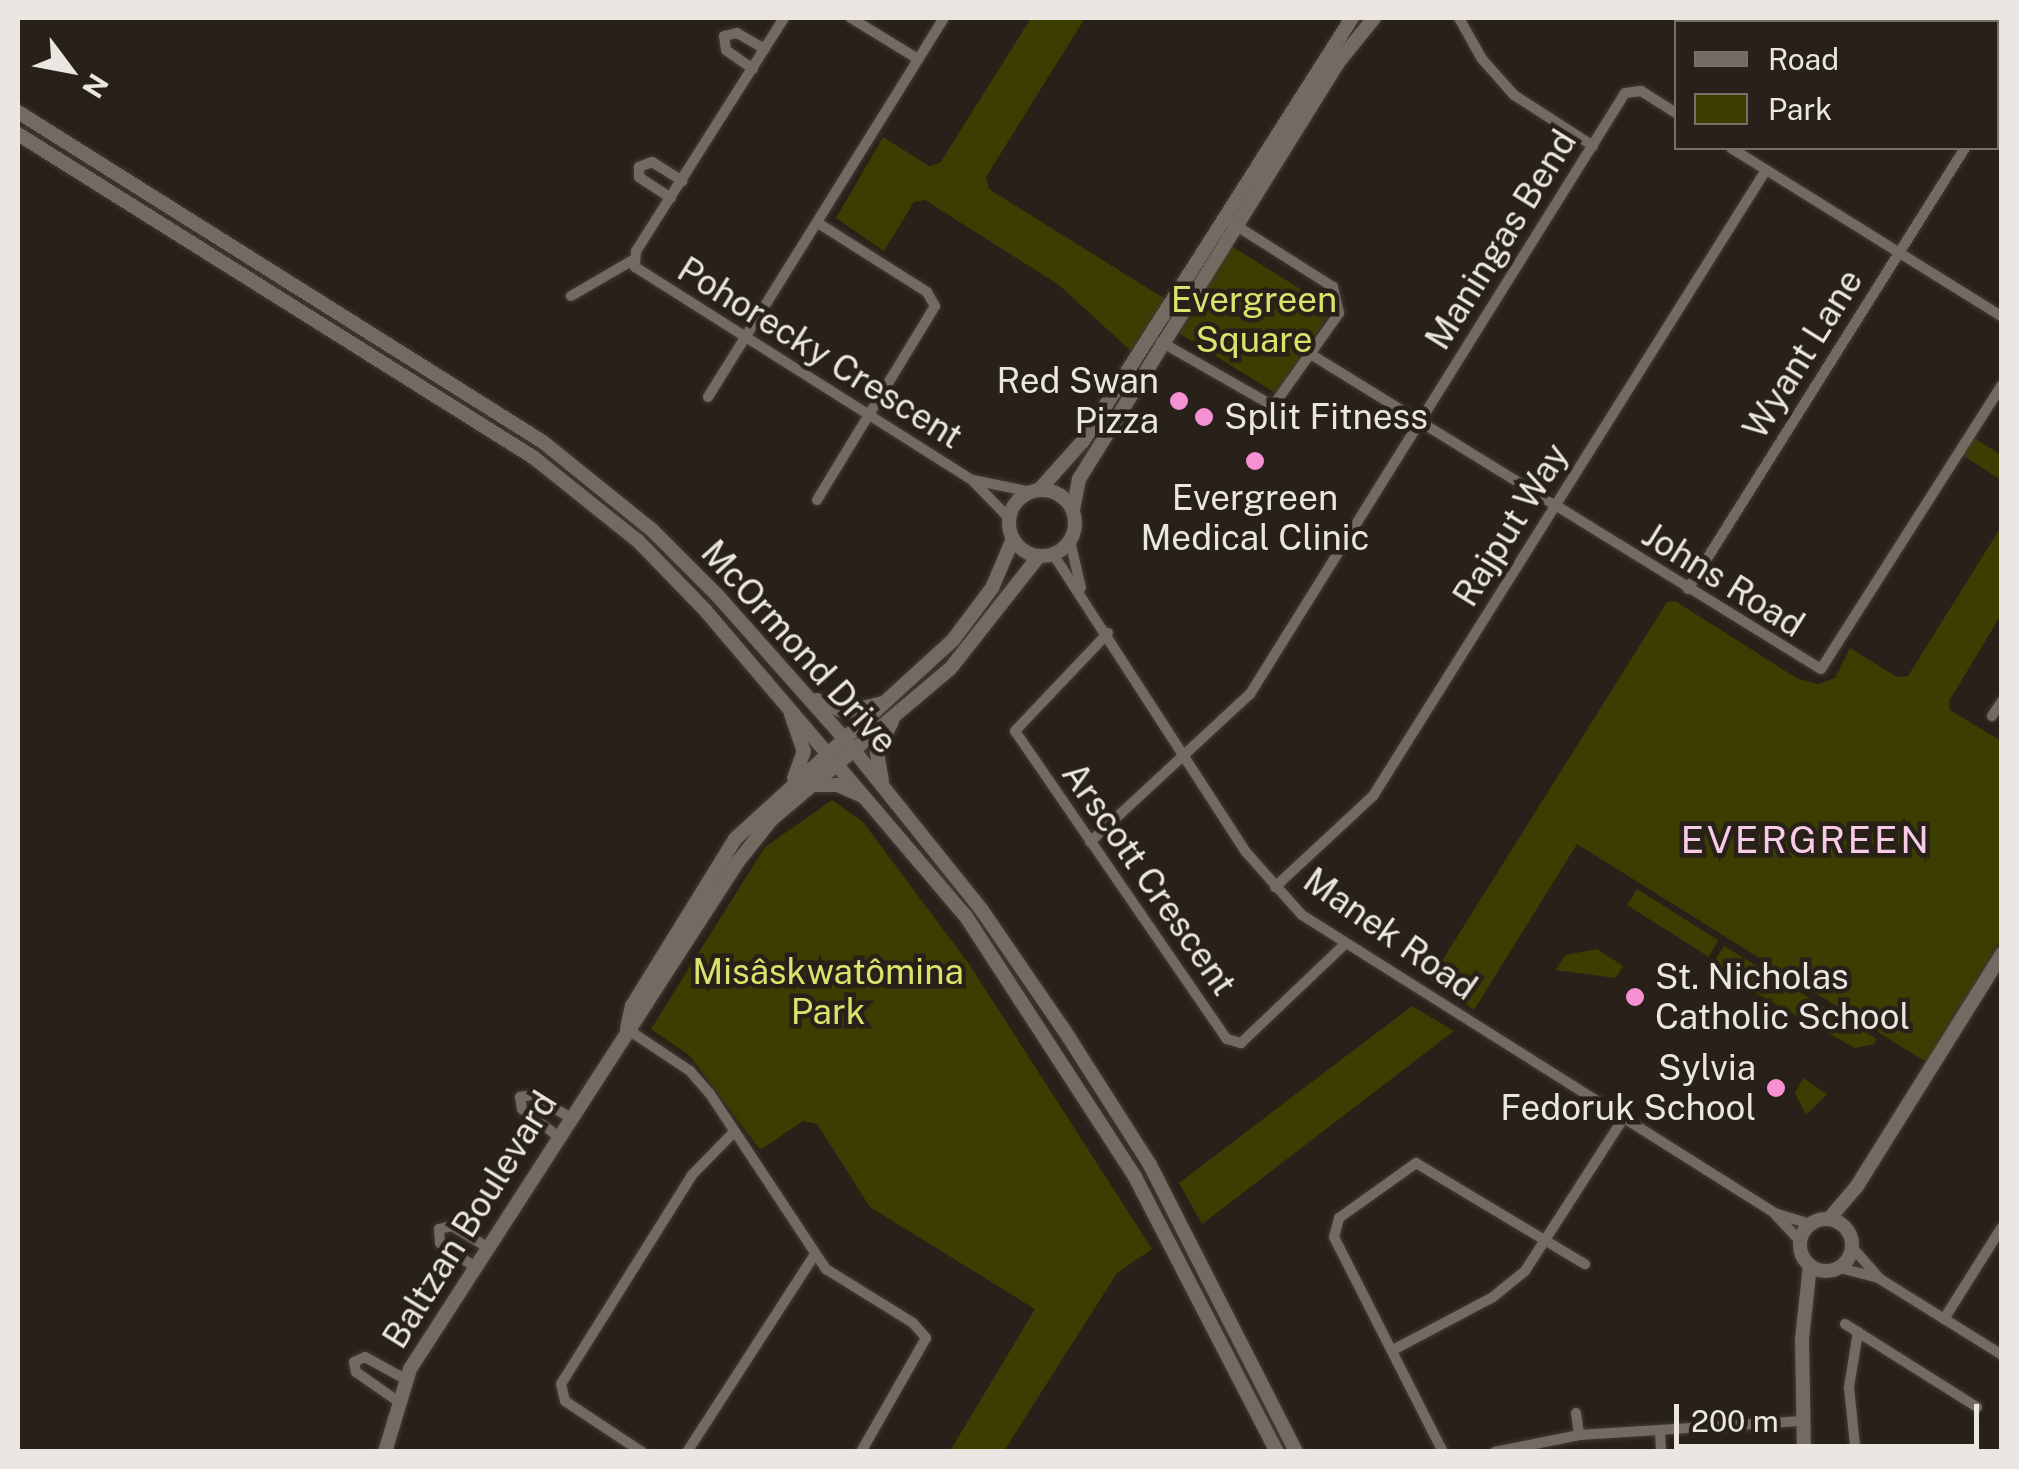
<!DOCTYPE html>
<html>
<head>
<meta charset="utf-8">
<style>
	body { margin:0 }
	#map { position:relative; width:2019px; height:1469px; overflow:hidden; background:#282119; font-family:"Public Sans",sans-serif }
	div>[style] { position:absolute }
	.green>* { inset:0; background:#3b3d01 }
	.roads { filter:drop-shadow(0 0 2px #403b35) drop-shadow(0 0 2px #403b35) }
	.street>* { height:10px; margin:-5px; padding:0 5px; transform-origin:5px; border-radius:5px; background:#736b62 }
	.secondary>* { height:14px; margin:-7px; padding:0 7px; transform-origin:7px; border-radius:7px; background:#736b62 }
	.secondary>.ring { margin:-7px; padding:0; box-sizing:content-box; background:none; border:14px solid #736b62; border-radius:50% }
	.dots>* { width:28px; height:28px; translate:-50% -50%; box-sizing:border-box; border:5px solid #282119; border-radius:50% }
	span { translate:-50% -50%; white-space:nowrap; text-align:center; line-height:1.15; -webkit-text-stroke:9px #282119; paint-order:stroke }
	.street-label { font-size:35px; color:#ebe6e1 }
	.park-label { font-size:35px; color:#dbe36c }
	.poi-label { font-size:35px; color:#ebe6e1 }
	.right { translate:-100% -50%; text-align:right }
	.left { translate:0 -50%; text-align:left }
	.neighbourhood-label { font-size:38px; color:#f8cce6; letter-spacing:2.5px }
	.frame { position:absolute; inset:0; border:20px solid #ebe6e1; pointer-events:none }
	.legend { position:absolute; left:1674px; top:20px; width:325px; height:130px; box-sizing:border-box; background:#282119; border:2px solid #767069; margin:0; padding:12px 18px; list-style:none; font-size:30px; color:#ebe6e1 }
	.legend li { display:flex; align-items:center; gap:20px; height:50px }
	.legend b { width:50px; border:2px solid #767069 }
	.north { position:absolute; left:20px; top:20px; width:100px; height:100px; -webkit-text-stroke:8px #282119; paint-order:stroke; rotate:122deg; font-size:28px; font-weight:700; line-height:40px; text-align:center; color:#ebe6e1 }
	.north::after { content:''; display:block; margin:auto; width:35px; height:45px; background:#ebe6e1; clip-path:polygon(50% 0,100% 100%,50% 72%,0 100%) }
	.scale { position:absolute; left:1674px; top:1404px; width:305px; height:45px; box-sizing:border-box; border:5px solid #ebe6e1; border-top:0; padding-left:12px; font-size:30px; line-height:35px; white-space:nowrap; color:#ebe6e1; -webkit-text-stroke:8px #282119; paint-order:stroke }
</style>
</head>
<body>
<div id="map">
	<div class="green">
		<div style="clip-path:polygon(1031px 18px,1085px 18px,986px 177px,989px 189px,1165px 299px,1132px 352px,1059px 285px,925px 200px,914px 202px,884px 251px,836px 218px,883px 137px,929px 166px,940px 163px)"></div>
		<div style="clip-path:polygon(1230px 245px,1332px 309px,1278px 395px,1176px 331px)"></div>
		<div style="clip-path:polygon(1970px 435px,2001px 455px,2001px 480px,1959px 453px)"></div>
		<div style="clip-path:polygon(2001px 527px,2001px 615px,1949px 701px,1950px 710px,2001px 741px,2001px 940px,1926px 1062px,1577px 844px,1474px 1010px,1430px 980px,1667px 602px,1675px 601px,1798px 679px,1818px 684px,1835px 678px,1850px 648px,1897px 677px,1908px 676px)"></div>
		<div style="clip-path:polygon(832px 800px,863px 822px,969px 964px,1152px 1249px,1117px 1273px,1004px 1451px,950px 1451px,1035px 1309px,870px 1207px,817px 1124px,803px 1121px,760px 1150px,690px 1056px,651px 1029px,765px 847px)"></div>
		<div style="clip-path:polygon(1637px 889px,1718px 940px,1709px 957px,1627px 905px)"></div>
		<div style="clip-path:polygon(1724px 946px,1877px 1039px,1874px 1044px,1855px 1048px,1710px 968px)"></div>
		<div style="clip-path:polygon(1597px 949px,1623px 966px,1616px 978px,1556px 970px,1565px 955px)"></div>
		<div style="clip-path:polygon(1412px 1006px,1454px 1031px,1202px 1224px,1179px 1183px)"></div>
		<div style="clip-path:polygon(1803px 1078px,1827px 1094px,1806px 1115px,1795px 1093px)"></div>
	</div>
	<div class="roads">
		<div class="street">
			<div style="left:784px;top:18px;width:276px;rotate:122.4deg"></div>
			<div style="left:636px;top:251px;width:16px;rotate:94deg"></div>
			<div style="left:635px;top:267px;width:399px;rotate:32.3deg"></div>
			<div style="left:972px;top:480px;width:53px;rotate:45.8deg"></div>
			<div style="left:851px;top:18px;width:79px;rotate:31.5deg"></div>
			<div style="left:1459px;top:18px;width:47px;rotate:60.7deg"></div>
			<div style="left:1482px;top:59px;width:48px;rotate:48.4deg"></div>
			<div style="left:1514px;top:95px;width:94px;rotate:32.8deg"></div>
			<div style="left:753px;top:69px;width:33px;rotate:-145deg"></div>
			<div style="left:726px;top:50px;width:14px;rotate:-98deg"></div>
			<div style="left:724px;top:36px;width:13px;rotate:-13deg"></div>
			<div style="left:737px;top:33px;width:32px;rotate:30deg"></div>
			<div style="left:1731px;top:148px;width:319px;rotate:31.9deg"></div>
			<div style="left:671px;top:198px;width:38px;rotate:-147deg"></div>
			<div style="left:639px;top:177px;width:10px;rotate:-90deg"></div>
			<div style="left:639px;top:167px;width:14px;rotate:-21deg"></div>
			<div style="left:652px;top:162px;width:36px;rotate:32deg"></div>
			<div style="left:571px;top:296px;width:72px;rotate:-30.1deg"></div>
			<div style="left:1161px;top:342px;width:129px;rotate:29.7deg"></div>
			<div style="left:1273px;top:406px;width:114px;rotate:-54.6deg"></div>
			<div style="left:1339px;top:313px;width:27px;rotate:-103deg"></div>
			<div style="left:1333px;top:287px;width:120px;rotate:-147.6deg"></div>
			<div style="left:1312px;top:355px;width:598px;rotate:31.67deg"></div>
			<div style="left:1821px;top:669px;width:337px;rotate:-57.5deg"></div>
			<div style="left:708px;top:397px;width:446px;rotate:-58.1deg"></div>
			<div style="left:973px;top:480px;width:59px;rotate:11.7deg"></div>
			<div style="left:817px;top:500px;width:227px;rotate:-58.7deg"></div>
			<div style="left:935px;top:306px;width:16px;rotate:-120deg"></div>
			<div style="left:927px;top:292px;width:129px;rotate:-147.7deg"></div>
			<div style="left:1070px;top:541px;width:48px;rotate:76.8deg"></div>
			<div style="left:1053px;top:554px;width:355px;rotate:57.1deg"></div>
			<div style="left:1246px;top:852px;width:84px;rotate:48.4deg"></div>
			<div style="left:1302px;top:915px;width:557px;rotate:32.23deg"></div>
			<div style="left:1773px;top:1212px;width:41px;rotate:47deg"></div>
			<div style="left:1688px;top:589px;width:521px;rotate:-57.87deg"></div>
			<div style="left:1108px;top:633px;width:135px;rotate:133.5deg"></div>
			<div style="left:1015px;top:731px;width:374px;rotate:55.5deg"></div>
			<div style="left:1227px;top:1039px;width:15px;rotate:16deg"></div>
			<div style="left:1241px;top:1043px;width:142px;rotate:-43.6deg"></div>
			<div style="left:1992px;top:716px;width:18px;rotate:-56deg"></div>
			<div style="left:1090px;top:842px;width:218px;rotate:-42.8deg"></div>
			<div style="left:1250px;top:694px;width:708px;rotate:-58.04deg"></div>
			<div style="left:1625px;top:93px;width:16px;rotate:-7deg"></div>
			<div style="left:1641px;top:91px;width:41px;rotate:32.2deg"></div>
			<div style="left:1275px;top:887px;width:134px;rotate:-42.9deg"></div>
			<div style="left:1373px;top:796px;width:739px;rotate:-57.88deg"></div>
			<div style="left:627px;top:1029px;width:76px;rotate:33.7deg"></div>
			<div style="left:690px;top:1071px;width:30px;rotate:49deg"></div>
			<div style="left:710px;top:1094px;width:210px;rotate:56.5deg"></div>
			<div style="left:826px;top:1269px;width:102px;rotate:31.8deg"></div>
			<div style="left:913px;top:1323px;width:20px;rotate:49deg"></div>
			<div style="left:926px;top:1338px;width:131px;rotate:119.7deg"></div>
			<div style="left:559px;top:1137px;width:46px;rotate:-142.9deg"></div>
			<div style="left:522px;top:1109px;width:12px;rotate:-99deg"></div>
			<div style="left:520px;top:1097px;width:12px;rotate:-9deg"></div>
			<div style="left:532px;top:1095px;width:45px;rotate:30.5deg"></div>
			<div style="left:1774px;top:1213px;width:39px;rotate:17deg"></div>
			<div style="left:1852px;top:1247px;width:43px;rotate:48.8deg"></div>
			<div style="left:1880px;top:1279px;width:144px;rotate:31.9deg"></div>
			<div style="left:475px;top:1267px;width:42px;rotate:-145.6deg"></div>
			<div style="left:440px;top:1243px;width:14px;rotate:-94deg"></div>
			<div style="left:439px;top:1229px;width:13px;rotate:-13deg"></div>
			<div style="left:452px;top:1226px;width:41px;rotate:31deg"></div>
			<div style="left:1840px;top:1268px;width:40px;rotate:14.4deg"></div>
			<div style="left:1944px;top:1319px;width:109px;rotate:-57.8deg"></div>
			<div style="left:1845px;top:1324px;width:156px;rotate:32.2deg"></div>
			<div style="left:1393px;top:1350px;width:113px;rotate:-27.9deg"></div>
			<div style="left:1493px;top:1297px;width:41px;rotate:-39.1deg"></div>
			<div style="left:1525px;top:1271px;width:181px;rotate:-57.2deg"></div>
			<div style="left:396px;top:1400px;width:49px;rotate:-145deg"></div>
			<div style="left:356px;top:1372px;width:10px;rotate:-101deg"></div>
			<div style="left:354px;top:1362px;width:12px;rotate:-24deg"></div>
			<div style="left:365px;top:1357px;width:46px;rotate:28.8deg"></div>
			<div style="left:1576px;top:1413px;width:22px;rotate:82deg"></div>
			<div style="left:1660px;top:1432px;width:20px;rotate:87deg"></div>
			<div style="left:1855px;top:1446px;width:59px;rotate:-95.8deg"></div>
			<div style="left:1849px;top:1387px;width:56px;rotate:-80.7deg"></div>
			<div style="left:642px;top:1452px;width:92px;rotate:-146.5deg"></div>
			<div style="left:565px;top:1401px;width:17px;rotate:-103deg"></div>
			<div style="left:561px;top:1384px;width:247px;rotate:-57.9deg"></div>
			<div style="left:692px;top:1175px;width:60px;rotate:-45.7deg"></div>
			<div style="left:687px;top:1452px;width:234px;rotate:-57.1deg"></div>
			<div style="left:1443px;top:1452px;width:241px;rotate:-116.9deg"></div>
			<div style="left:1334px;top:1237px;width:20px;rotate:-75deg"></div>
			<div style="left:1339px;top:1218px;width:95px;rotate:-35.5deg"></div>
			<div style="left:1416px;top:1163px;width:197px;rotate:30.9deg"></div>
			<div style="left:1495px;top:1452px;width:86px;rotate:-11.4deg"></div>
			<div style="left:1579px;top:1435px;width:221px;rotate:-3.6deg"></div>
		</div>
		<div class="secondary">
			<div style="left:1828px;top:18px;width:9px;rotate:27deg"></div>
			<div style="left:18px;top:112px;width:620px;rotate:32.15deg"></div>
			<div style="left:543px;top:442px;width:139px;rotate:38.9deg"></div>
			<div style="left:651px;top:529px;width:93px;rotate:45deg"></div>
			<div style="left:717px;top:595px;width:191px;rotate:48.4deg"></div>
			<div style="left:844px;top:738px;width:219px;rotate:51.3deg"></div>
			<div style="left:981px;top:909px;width:147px;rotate:55.6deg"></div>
			<div style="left:1064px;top:1030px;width:160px;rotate:57.5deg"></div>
			<div style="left:1150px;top:1165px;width:322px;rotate:63deg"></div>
			<div style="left:1996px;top:122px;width:7px;rotate:27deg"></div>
			<div style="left:18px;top:134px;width:608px;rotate:32.1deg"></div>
			<div style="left:533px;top:457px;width:134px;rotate:38.7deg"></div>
			<div style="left:638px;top:541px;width:96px;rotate:45.8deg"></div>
			<div style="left:705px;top:610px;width:401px;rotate:49.6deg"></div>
			<div style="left:965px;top:915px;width:312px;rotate:57deg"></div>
			<div style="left:1135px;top:1177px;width:309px;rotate:62.7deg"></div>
			<div style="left:1039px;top:490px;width:66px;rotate:-48.1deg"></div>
			<div style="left:1083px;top:441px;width:501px;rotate:-57.55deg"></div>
			<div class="ring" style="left:1009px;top:490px;width:52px;height:52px"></div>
			<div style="left:1073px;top:510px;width:32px;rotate:-79deg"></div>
			<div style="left:1079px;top:479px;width:489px;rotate:-58.1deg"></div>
			<div style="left:1337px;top:64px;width:59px;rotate:-51.2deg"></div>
			<div style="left:817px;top:700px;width:30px;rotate:23deg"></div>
			<div style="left:845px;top:712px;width:37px;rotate:-13deg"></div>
			<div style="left:791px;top:714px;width:39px;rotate:71deg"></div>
			<div style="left:804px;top:751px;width:29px;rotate:110deg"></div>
			<div style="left:882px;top:781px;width:29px;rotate:-100deg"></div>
			<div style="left:877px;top:752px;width:34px;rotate:-64deg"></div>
			<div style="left:812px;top:785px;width:26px"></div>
			<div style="left:838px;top:785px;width:27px;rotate:24deg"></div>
			<div style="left:627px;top:1029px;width:24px;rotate:-78deg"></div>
			<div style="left:632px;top:1006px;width:196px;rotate:-58.3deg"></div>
			<div style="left:735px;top:839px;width:295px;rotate:-42.4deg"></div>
			<div style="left:953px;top:640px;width:65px;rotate:-53.1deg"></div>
			<div style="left:992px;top:588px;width:53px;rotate:-66.8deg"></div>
			<div class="ring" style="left:1800px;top:1219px;width:38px;height:38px"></div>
			<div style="left:1829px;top:1219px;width:43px;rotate:-49.7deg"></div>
			<div style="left:1857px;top:1186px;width:274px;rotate:-58deg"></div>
			<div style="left:385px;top:1452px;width:87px;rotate:-73.2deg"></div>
			<div style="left:410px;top:1369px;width:602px;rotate:-57.13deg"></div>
			<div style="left:737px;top:863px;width:55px;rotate:-51.7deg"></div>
			<div style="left:771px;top:820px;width:234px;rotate:-40.2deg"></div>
			<div style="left:950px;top:669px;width:144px;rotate:-51.8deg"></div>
			<div style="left:1804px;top:1452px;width:113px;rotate:-91deg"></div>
			<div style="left:1802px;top:1339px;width:74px;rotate:-83.8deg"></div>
		</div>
	</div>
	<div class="dots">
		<div style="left:1179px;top:401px;background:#f591d2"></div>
		<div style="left:1204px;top:417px;background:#f591d2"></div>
		<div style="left:1255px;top:461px;background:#f591d2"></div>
		<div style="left:1635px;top:997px;background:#f591d2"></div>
		<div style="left:1776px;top:1088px;background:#f591d2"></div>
	</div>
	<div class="street-label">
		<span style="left:1501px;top:240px;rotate:-58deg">Maningas Bend</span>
		<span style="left:820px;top:353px;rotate:32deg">Pohorecky Crescent</span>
		<span style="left:1803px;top:354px;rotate:-58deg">Wyant Lane</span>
		<span style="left:1511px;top:525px;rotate:-58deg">Rajput Way</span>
		<span style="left:1723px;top:580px;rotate:32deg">Johns Road</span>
		<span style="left:799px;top:647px;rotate:48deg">McOrmond Drive</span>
		<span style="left:1149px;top:879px;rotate:55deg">Arscott Crescent</span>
		<span style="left:1390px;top:934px;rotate:35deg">Manek Road</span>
		<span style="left:470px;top:1220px;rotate:-58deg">Baltzan Boulevard</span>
	</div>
	<div class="park-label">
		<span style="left:1254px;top:320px">Evergreen<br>Square</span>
		<span style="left:828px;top:992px">Misâskwatômina<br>Park</span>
	</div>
	<div class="poi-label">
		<span class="right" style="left:1159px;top:401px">Red Swan<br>Pizza</span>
		<span class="left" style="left:1224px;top:417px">Split Fitness</span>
		<span style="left:1255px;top:518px">Evergreen<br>Medical Clinic</span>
		<span class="left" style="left:1655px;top:997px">St. Nicholas<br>Catholic School</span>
		<span class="right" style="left:1756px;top:1088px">Sylvia<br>Fedoruk School</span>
	</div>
	<div class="neighbourhood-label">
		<span style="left:1806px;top:840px">EVERGREEN</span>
	</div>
	<div class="frame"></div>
	<ul class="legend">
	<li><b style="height:12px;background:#736b62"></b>Road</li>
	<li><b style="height:28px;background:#3b3d01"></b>Park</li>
	</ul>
	<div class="north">N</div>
	<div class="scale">200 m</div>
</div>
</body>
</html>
